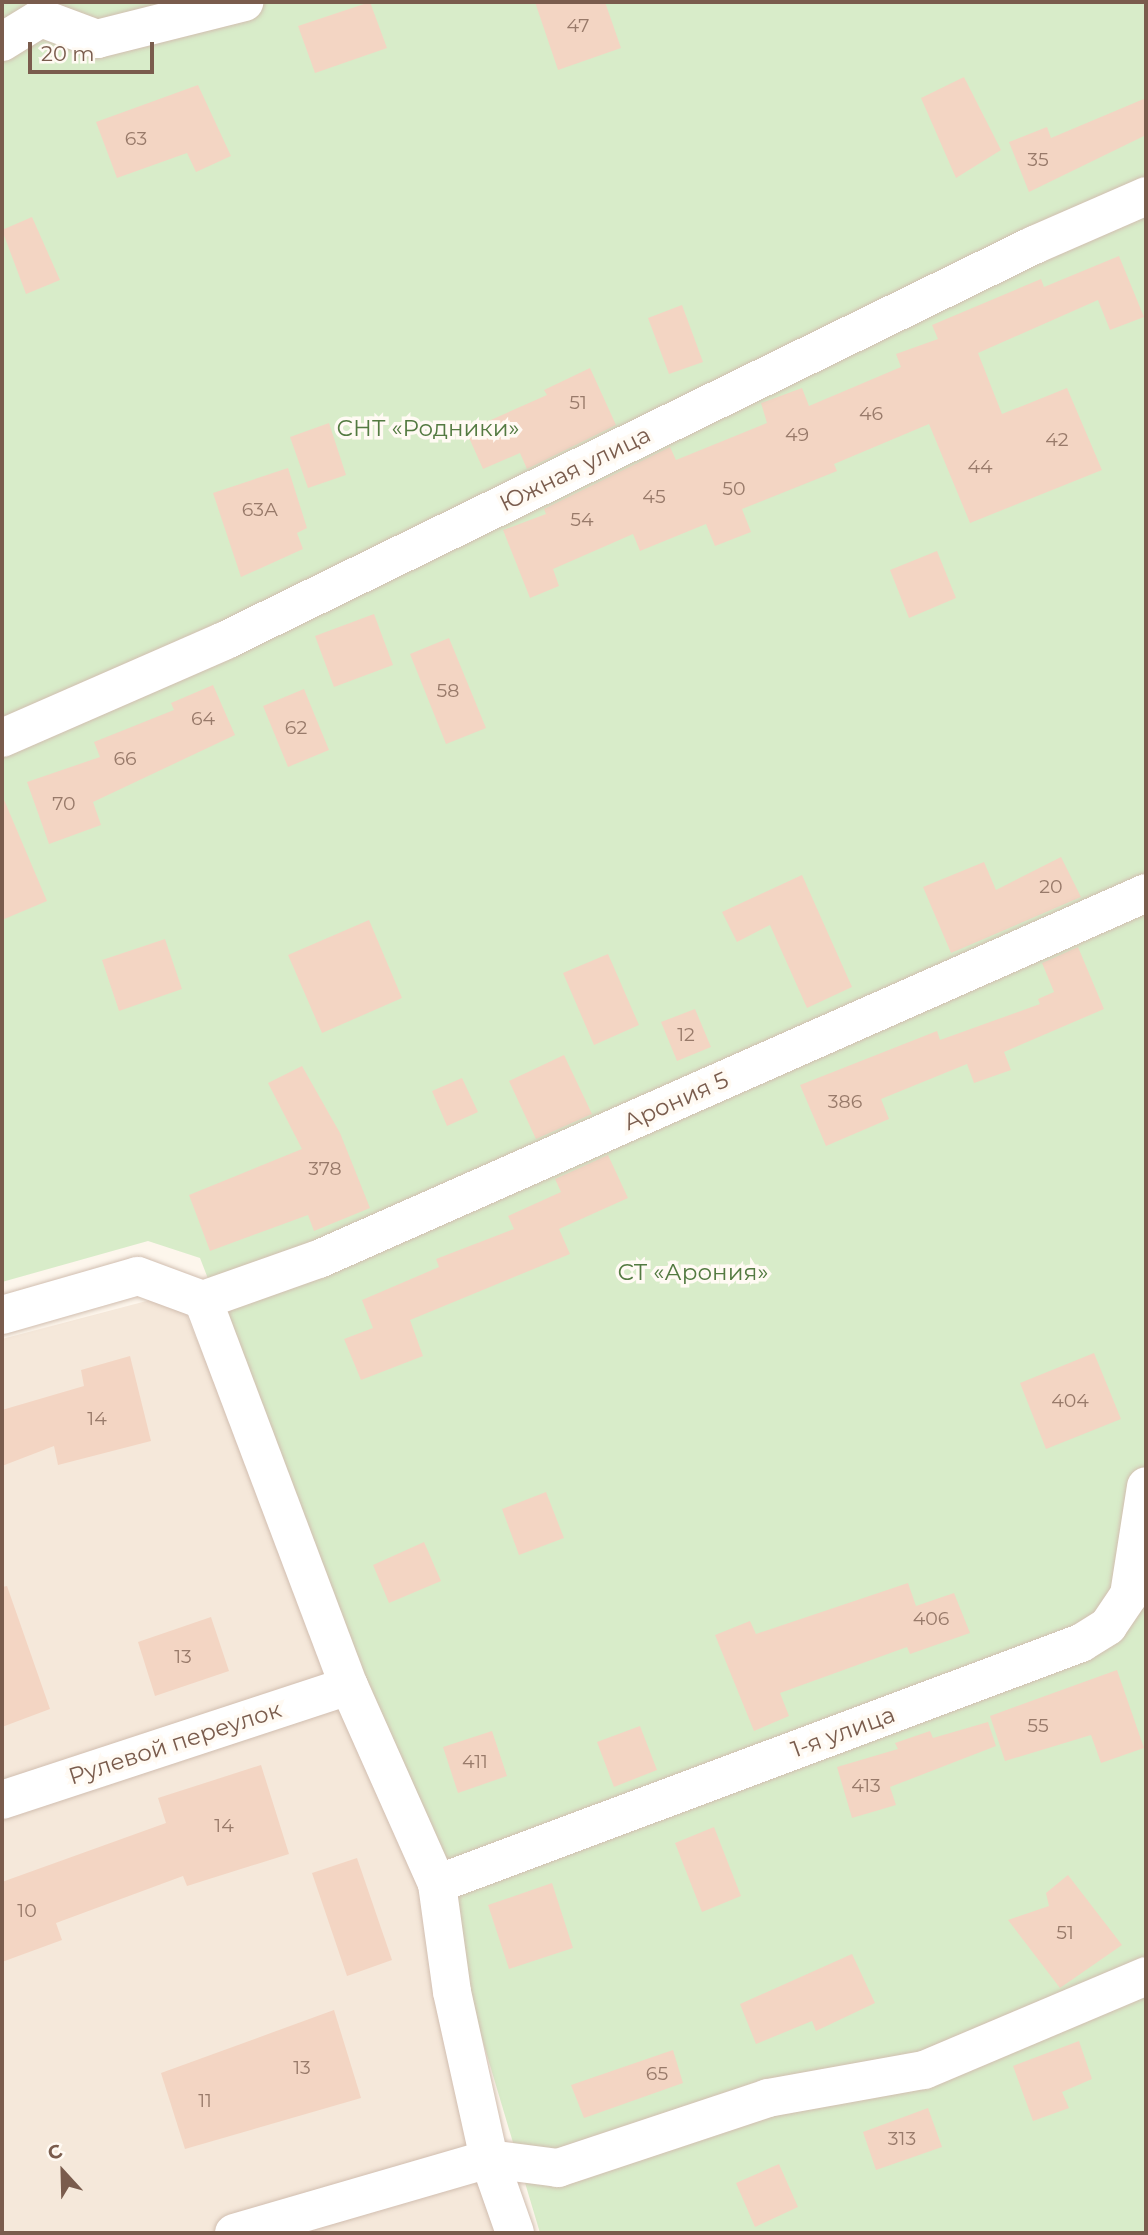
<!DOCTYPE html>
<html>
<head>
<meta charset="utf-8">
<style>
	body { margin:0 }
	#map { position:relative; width:1148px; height:2235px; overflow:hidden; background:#fdf6ec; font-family:Montserrat,sans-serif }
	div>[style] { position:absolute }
	.residential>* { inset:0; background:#f5e8da }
	.green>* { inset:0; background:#d8ecc9 }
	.building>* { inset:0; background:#f3d5c3 }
	.roads { filter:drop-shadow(0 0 2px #d1beb0) drop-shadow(0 0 2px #d1beb0) }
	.minor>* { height:38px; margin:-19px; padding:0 19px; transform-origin:19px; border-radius:19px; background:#fff }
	span { translate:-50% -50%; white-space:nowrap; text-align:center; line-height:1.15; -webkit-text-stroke:7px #fffaf3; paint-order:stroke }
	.number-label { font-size:19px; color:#987a6a }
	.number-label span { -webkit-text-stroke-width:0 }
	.park-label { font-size:23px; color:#537a41 }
	.street-label { font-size:23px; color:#7a5c4d }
	.frame { position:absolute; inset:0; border:4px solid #7a5c4d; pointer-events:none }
	.north { position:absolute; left:28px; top:2137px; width:70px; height:70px; -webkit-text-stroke:5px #fffaf3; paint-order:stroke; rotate:338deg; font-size:19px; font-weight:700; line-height:28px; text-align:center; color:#7a5c4d }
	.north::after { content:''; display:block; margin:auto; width:24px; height:32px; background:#7a5c4d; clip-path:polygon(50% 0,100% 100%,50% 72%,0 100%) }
	.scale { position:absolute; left:28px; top:42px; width:126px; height:32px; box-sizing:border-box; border:4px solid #7a5c4d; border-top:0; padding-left:9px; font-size:21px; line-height:24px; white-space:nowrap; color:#7a5c4d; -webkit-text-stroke:5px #fffaf3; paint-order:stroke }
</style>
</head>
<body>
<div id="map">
	<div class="residential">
		<div style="clip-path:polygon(177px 1293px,421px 1871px,429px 1965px,502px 2233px,2px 2233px,2px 1339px)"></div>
	</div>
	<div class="green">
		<div style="clip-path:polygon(2px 2px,1146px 2px,1146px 2233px,540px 2233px,458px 1958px,367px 1689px,200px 1258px,148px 1241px,2px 1282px)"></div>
	</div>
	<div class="building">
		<div style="clip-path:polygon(370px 2px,387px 48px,315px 73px,298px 26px)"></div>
		<div style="clip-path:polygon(535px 2px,605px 2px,621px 48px,558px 70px)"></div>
		<div style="clip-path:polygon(964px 77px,1001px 150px,956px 178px,921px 98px)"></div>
		<div style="clip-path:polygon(198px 85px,231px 156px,196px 172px,187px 153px,117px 178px,96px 122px)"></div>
		<div style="clip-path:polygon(1146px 98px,1146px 135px,1029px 192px,1009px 142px,1047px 127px,1051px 138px)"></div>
		<div style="clip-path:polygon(32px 217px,60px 280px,26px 294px,2px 230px)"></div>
		<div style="clip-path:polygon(1119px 256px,1144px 317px,1110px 330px,1098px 300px,978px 353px,1002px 414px,1067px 388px,1102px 470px,970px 523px,929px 424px,834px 464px,837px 471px,742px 509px,751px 532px,715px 546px,706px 524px,640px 551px,633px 534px,553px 569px,559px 586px,530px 598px,503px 530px,546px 514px,544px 509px,670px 447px,676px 460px,767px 423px,761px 403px,802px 388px,809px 406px,901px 367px,896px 354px,938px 339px,932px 325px,1041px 279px,1044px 287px)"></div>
		<div style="clip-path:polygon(682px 305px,703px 362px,669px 374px,648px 318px)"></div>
		<div style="clip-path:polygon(590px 368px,616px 425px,527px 469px,520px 453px,483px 469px,466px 431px,547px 395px,544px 390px)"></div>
		<div style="clip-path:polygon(329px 423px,346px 475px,308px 488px,290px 437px)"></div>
		<div style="clip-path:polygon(288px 468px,307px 528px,297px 533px,303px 549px,241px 577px,213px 493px)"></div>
		<div style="clip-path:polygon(937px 551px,956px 598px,909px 618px,890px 570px)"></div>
		<div style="clip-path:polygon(374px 614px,393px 665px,334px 687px,315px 636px)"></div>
		<div style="clip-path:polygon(449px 638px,486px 728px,446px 744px,410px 654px)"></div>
		<div style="clip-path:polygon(213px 685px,235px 735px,93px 802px,101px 825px,49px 844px,27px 782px,100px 757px,94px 742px,174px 710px,171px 703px)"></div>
		<div style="clip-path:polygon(304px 689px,329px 750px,288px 767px,263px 706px)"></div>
		<div style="clip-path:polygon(2px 795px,47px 901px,2px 920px)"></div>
		<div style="clip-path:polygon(1061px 857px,1081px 897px,951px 953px,923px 887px,984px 862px,996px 890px)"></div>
		<div style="clip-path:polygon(802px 875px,852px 987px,807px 1008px,770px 925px,737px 942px,722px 912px)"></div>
		<div style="clip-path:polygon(369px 920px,402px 998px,322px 1033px,288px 955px)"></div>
		<div style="clip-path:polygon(165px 939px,182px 989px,119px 1011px,102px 960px)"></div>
		<div style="clip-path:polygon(1078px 947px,1104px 1009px,1004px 1052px,1011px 1070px,974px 1083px,967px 1064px,881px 1099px,889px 1119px,826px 1146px,800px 1085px,937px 1031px,940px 1040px,1040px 1004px,1038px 999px,1054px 992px,1042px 963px)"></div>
		<div style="clip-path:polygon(608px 954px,639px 1025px,594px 1045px,563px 973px)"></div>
		<div style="clip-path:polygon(695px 1009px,711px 1047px,677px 1061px,661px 1022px)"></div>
		<div style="clip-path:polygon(564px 1055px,592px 1114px,536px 1139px,509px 1081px)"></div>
		<div style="clip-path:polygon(302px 1066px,340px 1133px,370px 1208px,314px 1231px,308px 1215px,210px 1251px,189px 1195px,302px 1149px,268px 1083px)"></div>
		<div style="clip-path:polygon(462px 1078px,478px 1112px,447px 1126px,432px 1091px)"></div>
		<div style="clip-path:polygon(608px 1155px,628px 1198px,559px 1229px,570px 1254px,410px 1320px,423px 1356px,361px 1380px,344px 1339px,373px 1328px,362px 1300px,439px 1267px,436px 1259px,514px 1229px,508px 1216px,561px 1192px,555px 1179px)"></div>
		<div style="clip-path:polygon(1094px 1353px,1121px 1419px,1046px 1449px,1020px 1383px)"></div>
		<div style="clip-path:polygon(130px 1356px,151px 1441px,58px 1465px,54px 1446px,2px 1466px,2px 1410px,84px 1386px,81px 1370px)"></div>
		<div style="clip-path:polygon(546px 1492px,564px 1538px,519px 1555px,502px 1509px)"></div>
		<div style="clip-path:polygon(424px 1542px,441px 1581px,389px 1603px,373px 1565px)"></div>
		<div style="clip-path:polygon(908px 1583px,916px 1606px,954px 1593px,970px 1633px,910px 1654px,907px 1647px,780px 1693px,789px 1716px,754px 1731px,715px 1635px,750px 1621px,756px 1634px)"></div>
		<div style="clip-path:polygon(7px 1586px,50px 1709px,2px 1727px,2px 1587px)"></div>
		<div style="clip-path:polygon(211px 1617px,229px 1671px,155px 1696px,138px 1642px)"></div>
		<div style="clip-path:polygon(1117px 1670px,1144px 1748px,1101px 1763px,1091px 1735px,1005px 1761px,990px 1716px)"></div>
		<div style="clip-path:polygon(988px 1722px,996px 1746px,890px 1787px,896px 1805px,852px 1818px,837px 1767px,898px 1749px,895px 1743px,930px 1731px,933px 1738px)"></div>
		<div style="clip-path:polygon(640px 1726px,657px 1770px,614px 1787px,597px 1742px)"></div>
		<div style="clip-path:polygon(492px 1731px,507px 1776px,458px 1793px,443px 1747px)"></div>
		<div style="clip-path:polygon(261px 1765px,289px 1854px,187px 1886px,183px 1876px,56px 1923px,62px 1940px,2px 1962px,2px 1882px,166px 1823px,158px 1798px)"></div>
		<div style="clip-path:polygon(714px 1827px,741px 1896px,702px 1912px,675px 1843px)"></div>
		<div style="clip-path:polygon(357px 1858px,392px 1960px,347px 1976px,312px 1873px)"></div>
		<div style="clip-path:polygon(1068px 1875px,1122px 1945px,1060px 1988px,1008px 1920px,1049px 1906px,1046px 1893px)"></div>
		<div style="clip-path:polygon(552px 1883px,573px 1948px,509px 1969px,488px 1905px)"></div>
		<div style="clip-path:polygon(852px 1954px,875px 2003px,816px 2031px,812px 2021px,756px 2044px,740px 2004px)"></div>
		<div style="clip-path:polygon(334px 2010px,361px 2098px,185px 2149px,161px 2073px)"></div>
		<div style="clip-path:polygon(1079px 2041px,1092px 2079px,1062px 2092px,1069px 2108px,1033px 2121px,1013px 2066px)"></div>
		<div style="clip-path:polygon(673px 2050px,683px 2083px,584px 2118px,571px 2085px)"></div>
		<div style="clip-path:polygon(928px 2108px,942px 2147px,876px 2170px,863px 2132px)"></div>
		<div style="clip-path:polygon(779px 2164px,798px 2207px,755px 2227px,736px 2183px)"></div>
	</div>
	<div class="roads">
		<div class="minor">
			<div style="left:2px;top:42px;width:46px;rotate:-31.6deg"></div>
			<div style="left:41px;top:18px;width:60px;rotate:20.6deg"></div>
			<div style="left:97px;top:39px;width:152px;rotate:-14.1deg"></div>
			<div style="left:2px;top:738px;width:242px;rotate:-23.6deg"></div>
			<div style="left:224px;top:641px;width:902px;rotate:-26.05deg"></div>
			<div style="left:1034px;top:245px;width:122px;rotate:-23.6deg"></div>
			<div style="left:203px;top:1300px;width:123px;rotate:-19.5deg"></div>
			<div style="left:319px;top:1259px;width:904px;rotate:-23.87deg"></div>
			<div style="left:203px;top:1300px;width:413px;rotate:69.3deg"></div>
			<div style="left:349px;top:1686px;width:217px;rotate:66deg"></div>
			<div style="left:437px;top:1884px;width:109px;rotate:82.1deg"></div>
			<div style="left:452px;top:1992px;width:171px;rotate:77.5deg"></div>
			<div style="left:489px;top:2159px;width:78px;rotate:70.6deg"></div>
			<div style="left:2px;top:1315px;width:141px;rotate:-16deg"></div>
			<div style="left:138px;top:1276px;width:69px;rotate:20.3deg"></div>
			<div style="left:2px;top:1800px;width:365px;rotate:-18.2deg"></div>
			<div style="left:437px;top:1884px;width:688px;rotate:-20.52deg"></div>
			<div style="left:1081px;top:1643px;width:32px;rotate:-32deg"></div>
			<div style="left:1108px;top:1626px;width:37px;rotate:-56deg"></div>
			<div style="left:1129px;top:1595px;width:110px;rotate:-81.1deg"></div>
			<div style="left:234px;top:2233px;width:266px;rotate:-16.2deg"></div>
			<div style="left:489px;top:2159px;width:70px;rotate:7.4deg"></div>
			<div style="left:558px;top:2168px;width:221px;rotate:-18.4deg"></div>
			<div style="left:768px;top:2098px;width:158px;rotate:-10.2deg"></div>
			<div style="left:924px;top:2070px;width:241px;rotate:-22.9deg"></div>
		</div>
	</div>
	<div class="number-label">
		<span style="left:578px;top:26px">47</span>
		<span style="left:136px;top:139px">63</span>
		<span style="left:1038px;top:160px">35</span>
		<span style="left:578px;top:403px">51</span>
		<span style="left:871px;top:414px">46</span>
		<span style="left:797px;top:435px">49</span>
		<span style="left:1057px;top:440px">42</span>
		<span style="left:980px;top:467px">44</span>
		<span style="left:734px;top:489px">50</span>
		<span style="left:654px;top:497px">45</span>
		<span style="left:260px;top:510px">63А</span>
		<span style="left:582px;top:520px">54</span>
		<span style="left:448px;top:691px">58</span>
		<span style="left:203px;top:719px">64</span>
		<span style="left:296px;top:728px">62</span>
		<span style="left:125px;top:759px">66</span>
		<span style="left:64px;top:804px">70</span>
		<span style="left:1051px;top:887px">20</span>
		<span style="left:686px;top:1035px">12</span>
		<span style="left:845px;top:1102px">386</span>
		<span style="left:325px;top:1169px">378</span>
		<span style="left:1070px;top:1401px">404</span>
		<span style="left:97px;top:1419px">14</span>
		<span style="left:931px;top:1619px">406</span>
		<span style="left:183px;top:1657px">13</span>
		<span style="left:1038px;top:1726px">55</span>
		<span style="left:475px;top:1762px">411</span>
		<span style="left:866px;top:1786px">413</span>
		<span style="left:224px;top:1826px">14</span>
		<span style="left:27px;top:1911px">10</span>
		<span style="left:1065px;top:1933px">51</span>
		<span style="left:302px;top:2068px">13</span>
		<span style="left:657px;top:2074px">65</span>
		<span style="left:205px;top:2101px">11</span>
		<span style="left:902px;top:2139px">313</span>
	</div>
	<div class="park-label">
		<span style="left:428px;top:428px">СНТ «Родники»</span>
		<span style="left:693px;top:1272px">СТ «Арония»</span>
	</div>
	<div class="street-label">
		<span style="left:575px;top:469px;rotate:-26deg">Южная улица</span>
		<span style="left:676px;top:1101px;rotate:-24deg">Арония 5</span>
		<span style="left:843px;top:1732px;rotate:-20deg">1-я улица</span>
		<span style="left:175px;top:1743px;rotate:-18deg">Рулевой переулок</span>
	</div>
	<div class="frame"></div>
	<div class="north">С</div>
	<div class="scale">20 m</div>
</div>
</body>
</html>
